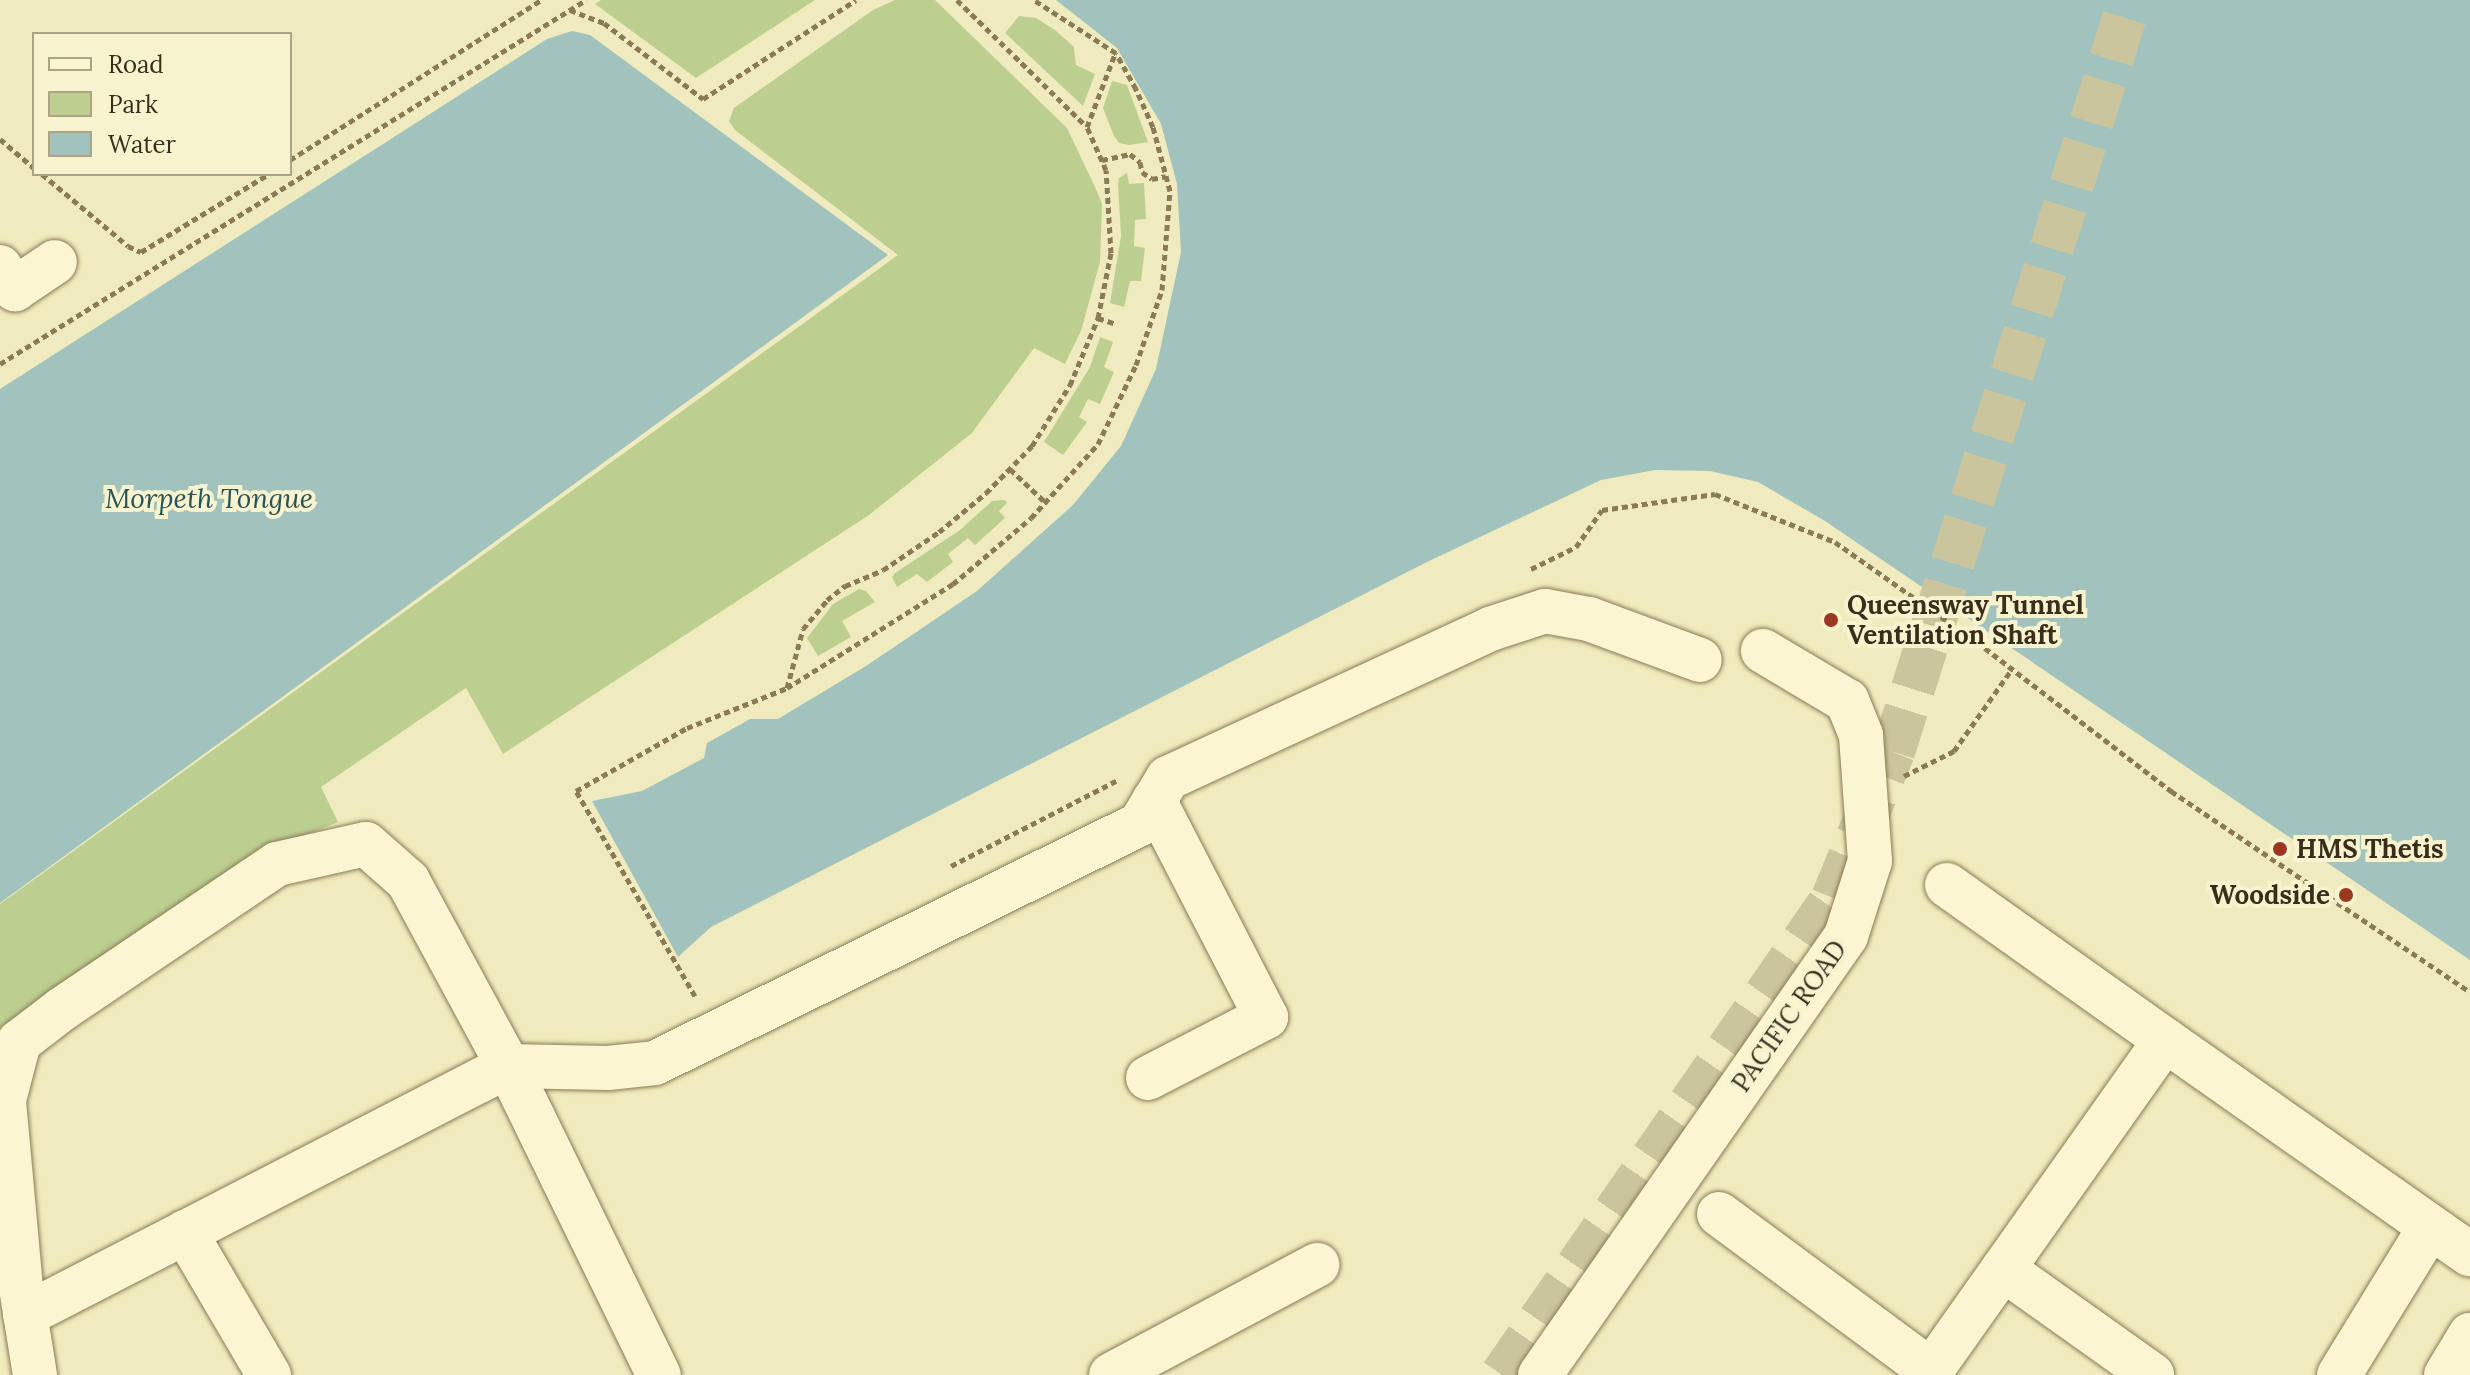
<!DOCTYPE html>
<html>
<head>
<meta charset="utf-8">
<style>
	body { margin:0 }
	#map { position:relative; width:2470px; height:1375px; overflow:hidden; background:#f0ebbe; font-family:Lora,serif }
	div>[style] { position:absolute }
	.green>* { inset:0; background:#bccf91 }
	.water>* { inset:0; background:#a2c2be }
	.major-tunnel>* { height:44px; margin-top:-22px; transform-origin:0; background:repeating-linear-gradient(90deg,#cbc59d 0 44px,transparent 0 66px) }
	.path>* { height:5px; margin-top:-2.5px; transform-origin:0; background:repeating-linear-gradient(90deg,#8a7b56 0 6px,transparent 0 10px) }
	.roads { filter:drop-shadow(0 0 2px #8a7b56) drop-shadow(0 0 2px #8a7b56) }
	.minor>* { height:44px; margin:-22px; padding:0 22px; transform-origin:22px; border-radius:22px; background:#fbf6d1 }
	.dots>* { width:22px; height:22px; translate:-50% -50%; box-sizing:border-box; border:4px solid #f7f3ce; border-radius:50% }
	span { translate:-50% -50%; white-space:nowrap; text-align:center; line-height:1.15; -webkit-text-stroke:8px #f7f3ce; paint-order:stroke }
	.poi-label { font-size:26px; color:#382f1b; font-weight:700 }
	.left { translate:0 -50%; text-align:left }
	.right { translate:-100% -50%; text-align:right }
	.street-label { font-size:26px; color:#382f1b }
	.water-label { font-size:28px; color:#295359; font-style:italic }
	.legend { position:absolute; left:32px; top:32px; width:260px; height:144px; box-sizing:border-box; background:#f7f3ce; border:2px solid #aba586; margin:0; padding:10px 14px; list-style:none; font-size:24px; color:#382f1b }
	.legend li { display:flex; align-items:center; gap:16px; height:40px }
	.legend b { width:40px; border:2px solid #aba586 }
</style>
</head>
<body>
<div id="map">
	<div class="green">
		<div style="clip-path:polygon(601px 0,815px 0,696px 78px,595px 4px)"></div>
		<div style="clip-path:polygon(895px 0,935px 0,1067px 128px,1095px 187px,1102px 204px,1100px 262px,1081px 331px,1065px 364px,1034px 348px,972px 433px,869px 515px,503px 754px,466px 688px,321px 787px,338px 822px,259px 854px,0 1028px,0 904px,898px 255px,735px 130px,729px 121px,734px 108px,873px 10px)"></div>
		<div style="clip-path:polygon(1019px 16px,1036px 18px,1055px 30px,1074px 47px,1076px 65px,1095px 74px,1083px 106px,1005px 33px)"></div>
		<div style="clip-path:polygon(1112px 81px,1127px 85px,1148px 142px,1129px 145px,1119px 143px,1114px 136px,1103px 108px)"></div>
		<div style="clip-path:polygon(1127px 173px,1129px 184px,1144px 183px,1146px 219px,1135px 220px,1134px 246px,1145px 248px,1141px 281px,1130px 281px,1124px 307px,1110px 303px,1121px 236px,1118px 184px,1119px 178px)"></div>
		<div style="clip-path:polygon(1100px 337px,1113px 342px,1104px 367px,1114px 372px,1100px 404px,1088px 399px,1079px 417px,1087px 422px,1063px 455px,1044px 442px,1090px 367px)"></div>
		<div style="clip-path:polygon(1004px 500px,1007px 503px,999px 511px,1005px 518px,975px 545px,968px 538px,948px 554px,953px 562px,927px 582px,917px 574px,897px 587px,892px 577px,895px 573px,960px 530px,992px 501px)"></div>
		<div style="clip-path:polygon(859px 589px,866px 591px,875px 602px,842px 621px,851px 637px,818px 656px,807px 638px,833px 604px)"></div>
	</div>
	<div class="water">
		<div style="clip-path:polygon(1056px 0,2470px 0,2470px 960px,1825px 521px,1758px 482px,1710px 471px,1655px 470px,1601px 480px,1427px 562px,711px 927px,678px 957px,592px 801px,642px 791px,704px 758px,707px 743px,750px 719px,778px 719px,866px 666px,977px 591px,1073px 505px,1121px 446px,1156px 369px,1181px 252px,1177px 184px,1161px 124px,1117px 48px)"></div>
		<div style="clip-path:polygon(572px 31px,590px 35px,888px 255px,0 903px,0 389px,547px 39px)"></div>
	</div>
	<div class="major-tunnel">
		<div style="left:1502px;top:1375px;width:581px;rotate:-55.24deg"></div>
		<div style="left:1833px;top:898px;width:158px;rotate:-67.7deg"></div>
		<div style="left:1893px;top:752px;width:788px;rotate:-72.51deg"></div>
	</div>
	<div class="path">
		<div style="left:957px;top:0;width:180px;rotate:44.3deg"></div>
		<div style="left:570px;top:10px;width:36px;rotate:21deg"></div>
		<div style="left:604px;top:23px;width:125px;rotate:37.5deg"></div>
		<div style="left:703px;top:99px;width:182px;rotate:-32.9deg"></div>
		<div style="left:0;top:139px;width:45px;rotate:40.5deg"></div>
		<div style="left:290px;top:160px;width:298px;rotate:-32.5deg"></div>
		<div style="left:1102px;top:160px;width:29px;rotate:-12deg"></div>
		<div style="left:1130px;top:154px;width:13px;rotate:39deg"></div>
		<div style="left:1140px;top:162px;width:10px;rotate:79deg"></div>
		<div style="left:1142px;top:172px;width:12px;rotate:35deg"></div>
		<div style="left:1152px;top:179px;width:14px;rotate:-12deg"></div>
		<div style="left:42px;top:174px;width:112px;rotate:39.9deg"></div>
		<div style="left:128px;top:246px;width:14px;rotate:25deg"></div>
		<div style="left:141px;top:252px;width:150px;rotate:-31.4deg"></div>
		<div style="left:1098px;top:318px;width:19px;rotate:18deg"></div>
		<div style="left:0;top:364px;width:690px;rotate:-31.85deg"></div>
		<div style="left:1010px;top:469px;width:48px;rotate:43.3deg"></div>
		<div style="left:1531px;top:569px;width:50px;rotate:-26.1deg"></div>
		<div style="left:1576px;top:547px;width:45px;rotate:-54.9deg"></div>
		<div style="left:1602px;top:510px;width:114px;rotate:-8.1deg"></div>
		<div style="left:1715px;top:494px;width:129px;rotate:21.8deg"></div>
		<div style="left:1835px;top:542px;width:174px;rotate:35.2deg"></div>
		<div style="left:1977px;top:642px;width:245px;rotate:37.5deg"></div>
		<div style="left:2171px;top:791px;width:360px;rotate:33.9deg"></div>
		<div style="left:787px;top:688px;width:61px;rotate:-74.8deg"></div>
		<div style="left:803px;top:629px;width:38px;rotate:-50deg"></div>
		<div style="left:827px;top:600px;width:23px;rotate:-38deg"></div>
		<div style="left:845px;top:586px;width:41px;rotate:-22.8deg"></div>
		<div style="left:883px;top:570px;width:68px;rotate:-34.2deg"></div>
		<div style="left:939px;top:532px;width:61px;rotate:-39.7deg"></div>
		<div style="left:986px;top:493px;width:66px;rotate:-45.6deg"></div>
		<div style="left:1032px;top:446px;width:72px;rotate:-58.1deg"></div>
		<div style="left:1070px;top:385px;width:73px;rotate:-67.3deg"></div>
		<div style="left:1098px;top:318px;width:66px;rotate:-78.7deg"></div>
		<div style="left:1111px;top:253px;width:83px;rotate:-93.4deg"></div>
		<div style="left:1106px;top:170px;width:47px;rotate:-113.8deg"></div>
		<div style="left:1087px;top:127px;width:78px;rotate:-69deg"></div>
		<div style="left:1904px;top:776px;width:56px;rotate:-26.6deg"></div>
		<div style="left:1954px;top:751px;width:100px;rotate:-54.7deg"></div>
		<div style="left:951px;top:866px;width:186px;rotate:-27.3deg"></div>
		<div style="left:695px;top:996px;width:237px;rotate:-120.1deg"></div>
		<div style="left:576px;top:791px;width:128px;rotate:-29.6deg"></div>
		<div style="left:687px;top:728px;width:108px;rotate:-21.8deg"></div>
		<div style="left:787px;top:688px;width:196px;rotate:-32.1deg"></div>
		<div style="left:953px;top:584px;width:102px;rotate:-40.2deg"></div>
		<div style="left:1031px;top:518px;width:100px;rotate:-47.8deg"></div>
		<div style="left:1098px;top:444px;width:88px;rotate:-64.3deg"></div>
		<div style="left:1136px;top:365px;width:79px;rotate:-70.9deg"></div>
		<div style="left:1162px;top:290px;width:99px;rotate:-85.4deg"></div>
		<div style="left:1170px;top:191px;width:66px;rotate:-104.9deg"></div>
		<div style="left:1153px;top:127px;width:42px;rotate:-114.1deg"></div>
		<div style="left:1136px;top:89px;width:41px;rotate:-119.1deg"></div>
		<div style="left:1116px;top:53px;width:98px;rotate:-147.1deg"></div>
	</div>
	<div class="roads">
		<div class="minor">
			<div style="left:0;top:267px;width:27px;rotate:56deg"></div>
			<div style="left:15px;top:289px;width:48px;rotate:-34deg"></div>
			<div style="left:1947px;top:885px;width:267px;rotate:35.4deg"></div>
			<div style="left:1148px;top:1078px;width:133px;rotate:-27.3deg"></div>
			<div style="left:1266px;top:1017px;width:244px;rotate:-117.3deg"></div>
			<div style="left:1719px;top:1214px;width:264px;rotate:36.5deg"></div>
			<div style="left:185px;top:1232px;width:166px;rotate:59.6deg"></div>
			<div style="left:2003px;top:1269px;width:183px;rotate:35.4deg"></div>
			<div style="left:25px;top:1315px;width:543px;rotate:-27.27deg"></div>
			<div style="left:508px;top:1066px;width:344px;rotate:64deg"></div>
			<div style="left:35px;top:1375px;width:88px;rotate:-99.1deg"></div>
			<div style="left:21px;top:1288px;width:189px;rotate:-95.2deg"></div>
			<div style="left:4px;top:1100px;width:60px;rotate:-75.5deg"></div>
			<div style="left:19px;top:1042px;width:54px;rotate:-37.5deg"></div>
			<div style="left:62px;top:1009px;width:259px;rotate:-34deg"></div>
			<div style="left:277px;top:864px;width:91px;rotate:-12.7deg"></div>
			<div style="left:366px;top:844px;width:56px;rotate:41.4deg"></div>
			<div style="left:408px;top:881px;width:210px;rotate:61.6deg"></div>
			<div style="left:508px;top:1066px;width:100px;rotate:1.1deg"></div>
			<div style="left:608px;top:1068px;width:47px;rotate:-6.1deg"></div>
			<div style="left:655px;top:1063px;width:541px;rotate:-26.23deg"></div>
			<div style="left:1140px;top:824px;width:54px;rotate:-58.7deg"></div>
			<div style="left:1168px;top:778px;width:355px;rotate:-24.8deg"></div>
			<div style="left:1490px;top:629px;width:58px;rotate:-18.1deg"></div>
			<div style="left:1545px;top:611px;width:45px;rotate:10.3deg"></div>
			<div style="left:1589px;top:619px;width:118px;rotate:20.3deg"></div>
			<div style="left:1111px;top:1375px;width:234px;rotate:-28.1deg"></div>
			<div style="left:1540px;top:1375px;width:535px;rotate:-55.12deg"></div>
			<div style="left:1846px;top:936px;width:79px;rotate:-72.3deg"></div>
			<div style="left:1870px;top:861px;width:126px;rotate:-94.1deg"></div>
			<div style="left:1861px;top:735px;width:37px;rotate:-112deg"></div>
			<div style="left:1847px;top:701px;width:98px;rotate:-149.2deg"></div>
			<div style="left:1928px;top:1375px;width:410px;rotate:-54.7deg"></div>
			<div style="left:2165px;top:1040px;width:373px;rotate:35.1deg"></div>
			<div style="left:2339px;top:1375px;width:174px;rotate:-58.4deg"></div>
			<div style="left:2446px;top:1375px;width:47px;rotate:-59deg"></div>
		</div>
	</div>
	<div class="dots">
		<div style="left:1831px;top:620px;background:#9c3822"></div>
		<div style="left:2280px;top:849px;background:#9c3822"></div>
		<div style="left:2346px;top:895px;background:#9c3822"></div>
	</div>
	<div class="poi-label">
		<span class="left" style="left:1847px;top:620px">Queensway Tunnel<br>Ventilation Shaft</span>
		<span class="left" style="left:2296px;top:849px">HMS Thetis</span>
		<span class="right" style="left:2330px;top:895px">Woodside</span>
	</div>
	<div class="street-label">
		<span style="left:1789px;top:1016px;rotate:-55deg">PACIFIC ROAD</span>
	</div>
	<div class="water-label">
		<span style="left:209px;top:498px">Morpeth Tongue</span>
	</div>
	<ul class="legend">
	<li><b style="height:10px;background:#fbf6d1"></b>Road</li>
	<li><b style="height:22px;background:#bccf91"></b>Park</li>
	<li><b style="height:22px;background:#a2c2be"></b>Water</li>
	</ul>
</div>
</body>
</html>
